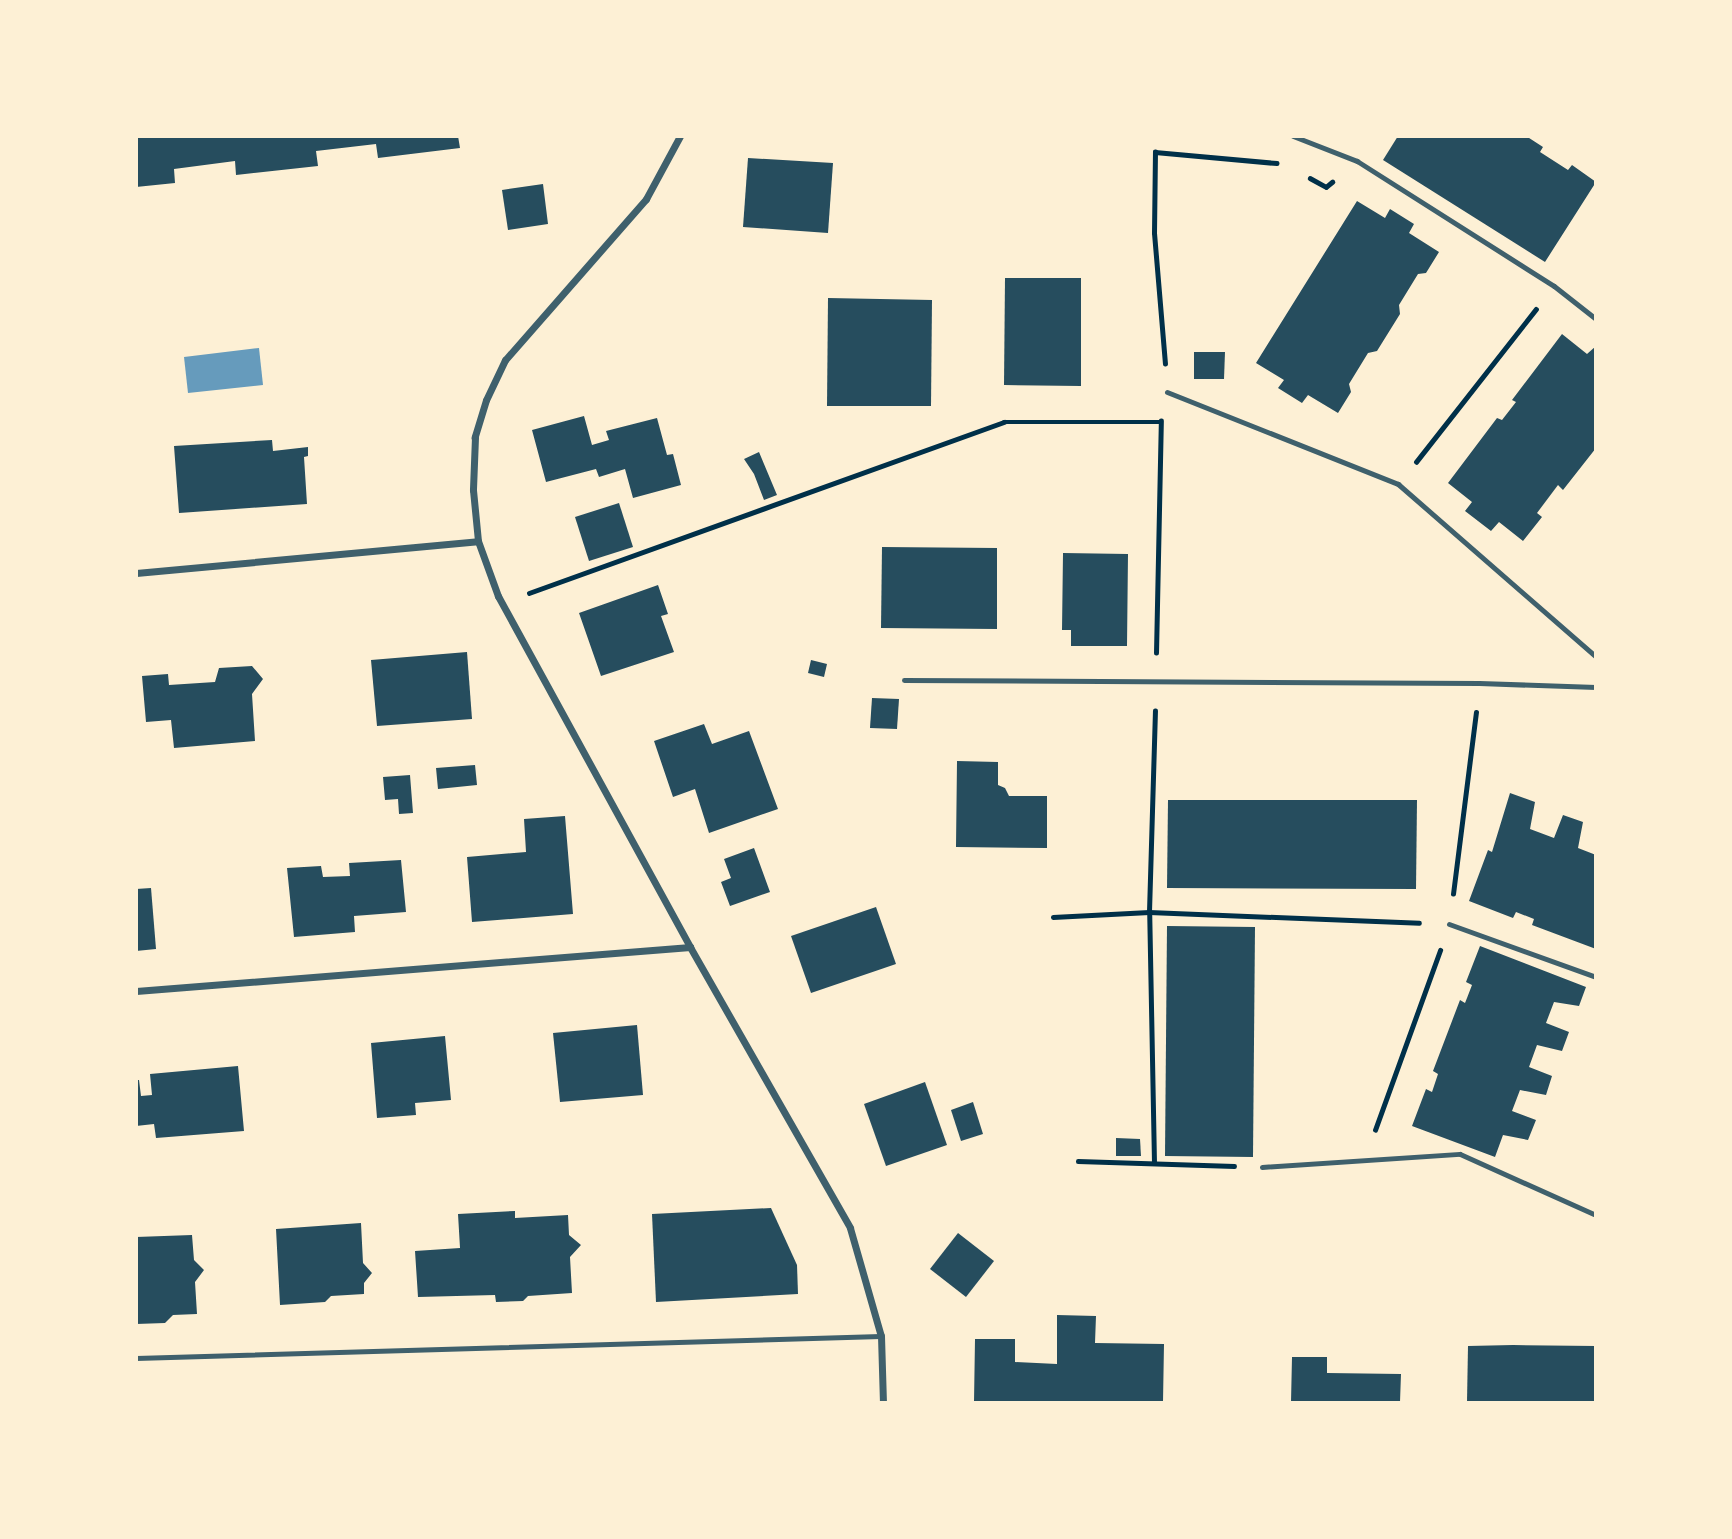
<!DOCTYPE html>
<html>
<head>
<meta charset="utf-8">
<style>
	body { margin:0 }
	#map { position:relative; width:1732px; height:1539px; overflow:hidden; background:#fdf0d5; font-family:Barlow,sans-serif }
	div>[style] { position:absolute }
	.water>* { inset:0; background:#669bbc }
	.building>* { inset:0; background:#264d5e }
	.path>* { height:4.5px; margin:-2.25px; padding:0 2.25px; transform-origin:2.25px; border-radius:2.25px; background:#003049 }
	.service>* { height:5px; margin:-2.5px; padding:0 2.5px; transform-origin:2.5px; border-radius:2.5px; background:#3f606c }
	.minor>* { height:7px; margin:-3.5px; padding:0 3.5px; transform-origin:3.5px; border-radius:3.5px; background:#3f606c }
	span { translate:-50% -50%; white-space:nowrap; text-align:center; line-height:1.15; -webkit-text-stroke:7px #fdf0d5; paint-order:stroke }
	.frame { position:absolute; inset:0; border:138px solid #fdf0d5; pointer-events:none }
</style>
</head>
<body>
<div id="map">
	<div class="water">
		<div style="clip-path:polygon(259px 348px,263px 385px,188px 393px,184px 357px)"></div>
	</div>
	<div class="building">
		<div style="clip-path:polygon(136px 136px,458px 136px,460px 148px,378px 158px,376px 144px,316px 151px,318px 166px,236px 175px,235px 161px,174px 169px,175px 183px,136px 187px)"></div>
		<div style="clip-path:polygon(1398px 136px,1526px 136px,1543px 147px,1540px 152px,1568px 170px,1572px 165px,1596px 182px,1545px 262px,1383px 160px)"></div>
		<div style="clip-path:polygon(748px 158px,833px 163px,828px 233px,743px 227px)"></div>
		<div style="clip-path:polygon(543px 184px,548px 224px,508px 230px,502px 190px)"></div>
		<div style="clip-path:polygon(1357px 201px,1385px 218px,1390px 209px,1414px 224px,1409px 233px,1439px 252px,1426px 273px,1418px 274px,1399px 305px,1400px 314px,1377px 351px,1368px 353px,1349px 384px,1351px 392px,1338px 413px,1308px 395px,1302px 403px,1278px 388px,1284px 380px,1256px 363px)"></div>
		<div style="clip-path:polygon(1005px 278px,1081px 278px,1081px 386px,1004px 385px)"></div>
		<div style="clip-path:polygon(828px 298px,932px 300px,931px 406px,827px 406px)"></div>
		<div style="clip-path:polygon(1562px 334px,1587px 354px,1596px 346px,1596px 448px,1563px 490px,1558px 485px,1537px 513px,1542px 517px,1523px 541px,1499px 522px,1491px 531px,1465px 511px,1472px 502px,1448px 483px,1497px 418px,1502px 420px,1516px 402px,1512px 400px)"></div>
		<div style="clip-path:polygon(1194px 352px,1225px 352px,1224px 379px,1194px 379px)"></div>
		<div style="clip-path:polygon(584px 416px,592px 445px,609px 440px,606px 431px,657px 418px,667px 455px,673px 454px,681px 485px,633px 498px,625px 469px,599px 477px,596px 469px,546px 482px,532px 430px)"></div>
		<div style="clip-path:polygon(272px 440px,273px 451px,308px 447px,308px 456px,304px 457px,307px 504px,179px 513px,174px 446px)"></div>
		<div style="clip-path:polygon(759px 452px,777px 495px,764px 500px,754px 474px,744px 459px)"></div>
		<div style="clip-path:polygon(619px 503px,633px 547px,589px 561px,575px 517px)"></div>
		<div style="clip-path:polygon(882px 547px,997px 548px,997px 629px,881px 628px)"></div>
		<div style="clip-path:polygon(1063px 553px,1128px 554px,1127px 646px,1071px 646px,1071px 630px,1062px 630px)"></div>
		<div style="clip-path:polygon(658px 585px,668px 614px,661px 616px,674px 652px,601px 676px,579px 613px)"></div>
		<div style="clip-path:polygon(467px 652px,472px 719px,377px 726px,371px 660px)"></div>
		<div style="clip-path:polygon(811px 660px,827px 664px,824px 677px,808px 673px)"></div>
		<div style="clip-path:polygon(252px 666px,263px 679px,252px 694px,255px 741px,174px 748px,171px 720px,146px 722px,142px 676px,168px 674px,169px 685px,215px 682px,219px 668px)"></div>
		<div style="clip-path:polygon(872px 698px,899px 699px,897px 729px,870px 728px)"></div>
		<div style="clip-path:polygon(704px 724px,712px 744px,749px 731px,778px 809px,709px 833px,695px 789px,673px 797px,654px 741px)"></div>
		<div style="clip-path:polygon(957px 761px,998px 762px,998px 785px,1005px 788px,1009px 796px,1047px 796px,1047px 848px,956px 847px)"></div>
		<div style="clip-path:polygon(475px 765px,477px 785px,438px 789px,436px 768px)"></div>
		<div style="clip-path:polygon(410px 775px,413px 813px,399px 814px,398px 799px,385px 800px,383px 777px)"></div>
		<div style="clip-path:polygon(1510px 793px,1535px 802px,1530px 829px,1554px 838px,1563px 815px,1583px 822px,1578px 848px,1596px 855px,1596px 949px,1532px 925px,1534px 919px,1516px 912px,1513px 918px,1469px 901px,1488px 850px,1492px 852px)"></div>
		<div style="clip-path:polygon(1168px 800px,1417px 800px,1416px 889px,1167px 888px)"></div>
		<div style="clip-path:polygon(565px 816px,573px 914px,472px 922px,467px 857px,526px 852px,524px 819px)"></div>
		<div style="clip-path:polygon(754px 848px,770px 892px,730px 906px,721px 882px,731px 878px,724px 859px)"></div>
		<div style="clip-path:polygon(401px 860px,406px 912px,354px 916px,355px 932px,294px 937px,287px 868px,321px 866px,323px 877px,350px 876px,349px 863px)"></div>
		<div style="clip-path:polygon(151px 888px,156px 949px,136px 951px,136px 889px)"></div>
		<div style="clip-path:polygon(876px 907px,896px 964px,811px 993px,791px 936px)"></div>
		<div style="clip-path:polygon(1167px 926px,1255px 927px,1253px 1157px,1165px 1156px)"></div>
		<div style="clip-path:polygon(1480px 946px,1586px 987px,1579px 1006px,1554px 1002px,1546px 1023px,1569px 1032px,1562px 1051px,1537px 1045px,1529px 1067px,1552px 1076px,1546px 1095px,1520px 1090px,1512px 1111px,1536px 1120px,1528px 1140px,1503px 1135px,1495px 1157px,1412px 1126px,1426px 1089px,1432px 1092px,1438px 1074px,1433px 1071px,1460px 1000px,1465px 1003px,1467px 998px,1472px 985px,1466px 982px)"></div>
		<div style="clip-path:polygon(637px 1025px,643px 1095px,560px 1102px,553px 1033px)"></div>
		<div style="clip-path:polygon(445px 1036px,451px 1100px,415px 1103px,416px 1115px,377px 1118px,371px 1043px)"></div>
		<div style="clip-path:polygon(238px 1066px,244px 1131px,156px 1138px,154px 1124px,136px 1126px,136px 1080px,139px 1080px,141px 1096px,152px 1095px,150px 1074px)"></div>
		<div style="clip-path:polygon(925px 1082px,947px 1145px,886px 1166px,864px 1104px)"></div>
		<div style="clip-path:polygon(973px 1102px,983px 1134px,961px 1141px,951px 1110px)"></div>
		<div style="clip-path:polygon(1116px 1138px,1140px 1139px,1141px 1156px,1116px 1156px)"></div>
		<div style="clip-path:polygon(771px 1208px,797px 1265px,798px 1294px,656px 1302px,652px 1214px)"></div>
		<div style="clip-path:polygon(515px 1211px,515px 1218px,568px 1215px,569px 1235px,581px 1245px,570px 1257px,572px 1293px,528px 1296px,523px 1301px,496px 1302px,495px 1295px,418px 1297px,415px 1251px,460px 1248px,458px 1214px)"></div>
		<div style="clip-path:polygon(361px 1223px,363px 1263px,372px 1273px,364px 1283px,364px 1294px,331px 1296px,325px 1302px,280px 1305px,276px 1229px)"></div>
		<div style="clip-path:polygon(958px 1233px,994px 1261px,966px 1297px,930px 1269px)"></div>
		<div style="clip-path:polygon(192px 1235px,194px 1260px,204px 1270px,195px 1282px,197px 1314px,173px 1315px,165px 1323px,136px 1324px,136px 1237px)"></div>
		<div style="clip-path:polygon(1057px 1315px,1096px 1316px,1095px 1343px,1164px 1344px,1163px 1402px,974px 1402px,975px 1339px,1015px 1339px,1015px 1362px,1057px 1364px)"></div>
		<div style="clip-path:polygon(1513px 1345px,1596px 1346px,1596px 1402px,1467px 1402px,1468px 1346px)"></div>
		<div style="clip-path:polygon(1292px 1357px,1327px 1357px,1327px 1373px,1401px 1374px,1400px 1402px,1291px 1402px)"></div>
	</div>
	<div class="path">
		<div style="left:1310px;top:178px;width:18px;rotate:29deg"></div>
		<div style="left:1326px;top:187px;width:8px;rotate:-40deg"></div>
		<div style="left:1165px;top:364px;width:131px;rotate:-94.8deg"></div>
		<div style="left:1154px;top:233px;width:81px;rotate:-89.3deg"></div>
		<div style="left:1155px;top:152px;width:122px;rotate:5.2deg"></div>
		<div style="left:1416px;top:462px;width:194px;rotate:-51.9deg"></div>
		<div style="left:529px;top:593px;width:505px;rotate:-19.8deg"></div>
		<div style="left:1004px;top:422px;width:155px"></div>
		<div style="left:1156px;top:653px;width:232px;rotate:-88.8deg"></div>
		<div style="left:1453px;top:894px;width:183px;rotate:-82.8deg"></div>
		<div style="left:1053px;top:917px;width:96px;rotate:-3deg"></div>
		<div style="left:1149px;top:912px;width:270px;rotate:2.3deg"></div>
		<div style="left:1375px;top:1130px;width:191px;rotate:-70.1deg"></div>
		<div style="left:1078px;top:1161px;width:156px;rotate:1.8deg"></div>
		<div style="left:1154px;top:1163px;width:251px;rotate:-91.1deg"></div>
		<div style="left:1149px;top:912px;width:201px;rotate:-88.3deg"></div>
	</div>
	<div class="service">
		<div style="left:1293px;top:136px;width:69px;rotate:21.3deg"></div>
		<div style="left:1357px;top:161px;width:233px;rotate:32.4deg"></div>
		<div style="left:1554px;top:286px;width:53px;rotate:38.2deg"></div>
		<div style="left:1167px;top:392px;width:249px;rotate:21.7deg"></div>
		<div style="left:1398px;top:484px;width:263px;rotate:41.1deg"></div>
		<div style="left:904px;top:680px;width:575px;rotate:0.3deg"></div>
		<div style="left:1479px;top:683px;width:117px;rotate:2deg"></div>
		<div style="left:1449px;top:924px;width:156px;rotate:19.8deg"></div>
		<div style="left:1262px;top:1167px;width:198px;rotate:-3.8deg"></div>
		<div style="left:1460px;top:1154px;width:149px;rotate:24.2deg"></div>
		<div style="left:136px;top:1358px;width:745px;rotate:-1.69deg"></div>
	</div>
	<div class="minor">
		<div style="left:680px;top:136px;width:72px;rotate:118.4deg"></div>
		<div style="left:646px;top:199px;width:214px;rotate:131.2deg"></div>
		<div style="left:505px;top:360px;width:44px;rotate:115.4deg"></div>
		<div style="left:486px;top:400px;width:39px;rotate:107deg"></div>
		<div style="left:475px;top:437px;width:53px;rotate:92.2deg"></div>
		<div style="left:473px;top:490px;width:51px;rotate:84.4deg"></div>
		<div style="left:478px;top:541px;width:59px;rotate:70deg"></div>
		<div style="left:498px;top:596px;width:400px;rotate:61.3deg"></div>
		<div style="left:690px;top:947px;width:323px;rotate:60.3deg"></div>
		<div style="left:850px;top:1228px;width:112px;rotate:74deg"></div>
		<div style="left:881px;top:1336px;width:66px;rotate:88.3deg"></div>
		<div style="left:136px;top:573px;width:343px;rotate:-5.3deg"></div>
		<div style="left:136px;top:991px;width:556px;rotate:-4.54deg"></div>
	</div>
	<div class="frame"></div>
</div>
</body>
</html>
